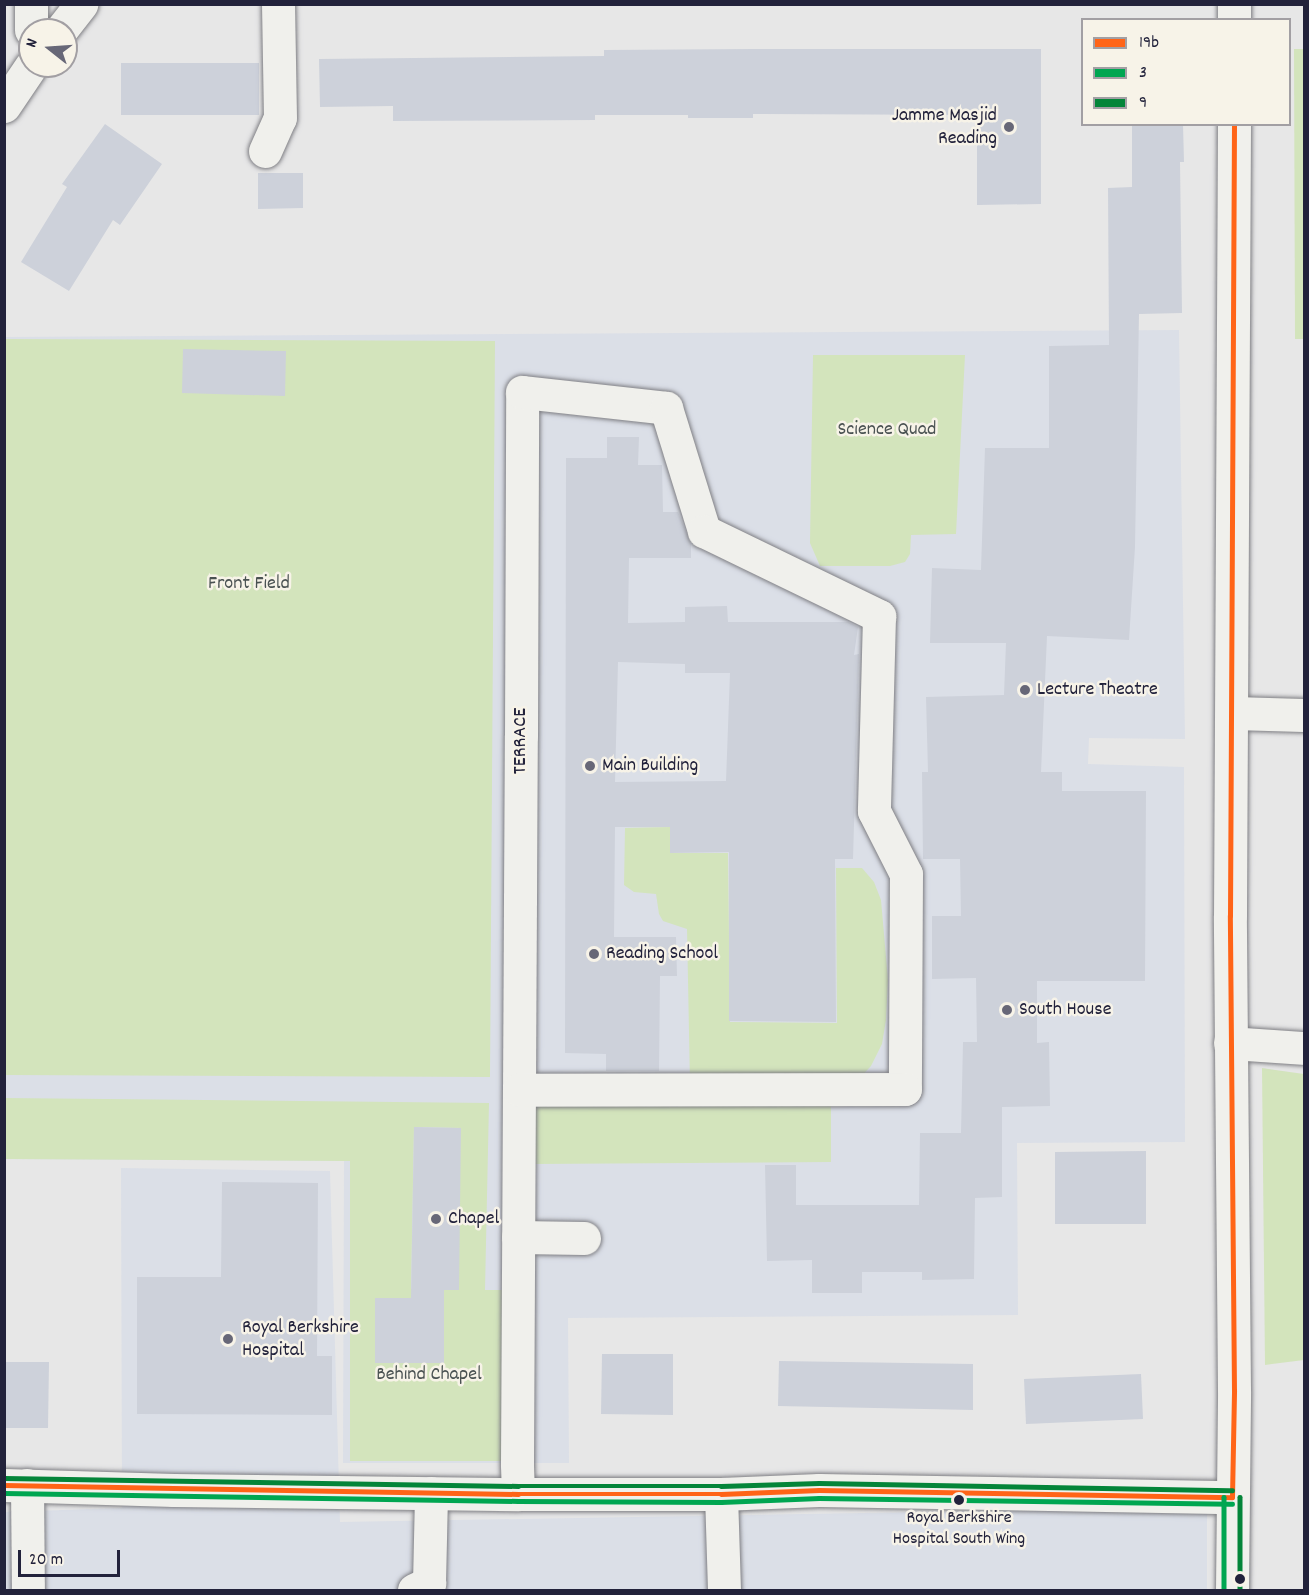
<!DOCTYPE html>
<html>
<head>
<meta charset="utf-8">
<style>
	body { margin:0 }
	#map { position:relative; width:1309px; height:1595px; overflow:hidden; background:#e7e7e7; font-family:Dekko,sans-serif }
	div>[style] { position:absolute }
	.built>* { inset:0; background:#dbdfe7 }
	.green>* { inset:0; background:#d3e4bc }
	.building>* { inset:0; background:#cdd1da }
	.roads { filter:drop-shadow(0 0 2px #7f7f84) drop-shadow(0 0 2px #7f7f84) }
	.minor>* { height:33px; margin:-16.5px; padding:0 16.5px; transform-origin:16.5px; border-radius:16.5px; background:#f0f0ec }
	.bus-1>* { height:4.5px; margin:-2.25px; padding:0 2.25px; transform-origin:2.25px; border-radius:2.25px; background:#ff6417 }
	.bus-2>* { height:4.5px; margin:-2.25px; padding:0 2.25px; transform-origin:2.25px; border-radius:2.25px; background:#00a651 }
	.bus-3>* { height:4.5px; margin:-2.25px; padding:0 2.25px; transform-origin:2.25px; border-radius:2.25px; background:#048539 }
	.dots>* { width:16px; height:16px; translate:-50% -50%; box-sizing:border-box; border:3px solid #f7f3e8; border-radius:50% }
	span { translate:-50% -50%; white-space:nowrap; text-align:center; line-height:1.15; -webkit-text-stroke:5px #f7f3e8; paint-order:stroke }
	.bus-label { font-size:18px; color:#22223b }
	.poi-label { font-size:20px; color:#22223b }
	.right { translate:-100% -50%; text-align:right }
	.left { translate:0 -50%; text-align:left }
	.park-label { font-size:20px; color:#4a5252 }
	.street-label { font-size:20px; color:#22223b }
	.frame { position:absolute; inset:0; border:6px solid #22223b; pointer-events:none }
	.legend { position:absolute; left:1081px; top:18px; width:210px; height:108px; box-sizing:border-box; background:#f7f3e8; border:2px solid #a29fa3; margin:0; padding:8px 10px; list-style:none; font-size:18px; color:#22223b }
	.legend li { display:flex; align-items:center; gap:12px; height:30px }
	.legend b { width:30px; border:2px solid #a29fa3 }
	.north { position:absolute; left:18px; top:18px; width:60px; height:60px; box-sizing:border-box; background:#f7f3e8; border:2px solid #a29fa3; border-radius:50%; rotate:287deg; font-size:16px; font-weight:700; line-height:24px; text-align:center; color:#22223b }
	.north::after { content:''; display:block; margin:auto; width:21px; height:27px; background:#676777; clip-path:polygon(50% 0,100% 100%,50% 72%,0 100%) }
	.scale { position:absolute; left:18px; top:1550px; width:102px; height:27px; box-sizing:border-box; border:3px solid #22223b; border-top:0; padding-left:8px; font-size:18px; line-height:21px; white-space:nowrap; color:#22223b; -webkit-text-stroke:4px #f7f3e8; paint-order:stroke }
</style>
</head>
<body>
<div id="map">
	<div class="built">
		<div style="clip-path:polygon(1179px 330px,1185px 739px,1089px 738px,1088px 764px,1184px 767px,1185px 1142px,1017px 1143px,1018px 1315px,568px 1318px,569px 1463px,343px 1463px,344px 1161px,5px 1159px,4px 337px)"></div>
		<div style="clip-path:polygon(121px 1168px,330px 1171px,340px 1522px,984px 1511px,1207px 1510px,1207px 1590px,5px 1590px,4px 1512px,122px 1508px)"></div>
	</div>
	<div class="green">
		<div style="clip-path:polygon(1294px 49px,1304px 49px,1304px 339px,1295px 339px)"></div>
		<div style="clip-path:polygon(5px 339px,495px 341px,490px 1077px,5px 1075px)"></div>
		<div style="clip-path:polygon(813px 355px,965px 355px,956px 534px,911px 535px,910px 554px,905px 562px,890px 566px,820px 566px,810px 543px)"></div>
		<div style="clip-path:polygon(670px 827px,670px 853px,728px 853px,730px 1022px,837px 1023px,836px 868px,862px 868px,874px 882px,881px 900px,888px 980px,886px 1020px,882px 1044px,871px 1066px,856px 1082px,690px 1084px,687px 929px,663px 921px,659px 914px,656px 894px,634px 892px,624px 885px,625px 828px)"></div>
		<div style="clip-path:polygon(1262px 1068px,1304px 1074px,1304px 1360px,1265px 1365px)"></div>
		<div style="clip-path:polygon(evenodd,5px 1098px,489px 1103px,485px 1290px,508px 1290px,508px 1461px,350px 1461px,350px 1161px,5px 1159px,5px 1098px,414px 1127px,461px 1128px,412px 1289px,411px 1289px,414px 1127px)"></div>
		<div style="clip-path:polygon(831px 1104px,831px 1162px,533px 1164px,533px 1105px)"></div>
	</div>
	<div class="building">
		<div style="clip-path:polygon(753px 49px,1041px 49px,1041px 204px,977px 205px,977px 115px,753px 114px,753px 118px,688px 118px,688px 115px,595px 115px,595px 120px,393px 121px,393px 106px,320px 107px,319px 59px,604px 56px,604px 50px)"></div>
		<div style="clip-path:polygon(121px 63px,259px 63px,259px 115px,121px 115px)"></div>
		<div style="clip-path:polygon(105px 124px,162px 164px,120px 225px,113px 220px,69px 291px,21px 262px,67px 187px,62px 184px)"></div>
		<div style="clip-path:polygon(1132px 124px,1183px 124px,1184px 162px,1180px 162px,1182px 313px,1139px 314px,1135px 547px,1129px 640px,1047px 636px,1041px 772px,1062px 772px,1062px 791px,1146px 791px,1145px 981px,1037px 981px,1037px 1043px,1049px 1042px,1050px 1106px,1002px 1107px,1002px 1197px,975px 1198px,974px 1279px,922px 1280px,922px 1272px,862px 1272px,862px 1293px,812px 1293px,812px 1260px,767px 1261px,765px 1165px,796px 1165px,796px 1205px,919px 1205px,920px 1133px,961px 1133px,963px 1042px,977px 1042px,976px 978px,932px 979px,932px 916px,961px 916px,960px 859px,923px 859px,922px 772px,928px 772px,926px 697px,1004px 695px,1006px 643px,930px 643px,932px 568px,981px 570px,985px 448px,1049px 448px,1049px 346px,1109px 345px,1108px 188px,1132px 187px)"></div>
		<div style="clip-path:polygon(258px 173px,303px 173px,303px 208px,258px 209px)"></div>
		<div style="clip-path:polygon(183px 349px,286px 351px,285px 396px,182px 393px)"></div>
		<div style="clip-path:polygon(evenodd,607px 437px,639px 437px,638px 465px,662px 465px,663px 512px,678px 512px,691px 544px,691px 558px,629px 558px,628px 623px,685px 622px,685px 607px,727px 606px,728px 622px,848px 622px,858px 627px,854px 655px,859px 654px,853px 859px,835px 859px,836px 1022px,729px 1021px,729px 852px,670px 853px,670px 827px,615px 827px,614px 937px,676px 937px,677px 976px,660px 976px,659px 1071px,606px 1071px,606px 1054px,565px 1053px,566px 458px,607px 458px,607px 437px,618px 662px,685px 664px,685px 673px,730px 673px,726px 781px,615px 782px,618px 662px)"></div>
		<div style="clip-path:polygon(414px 1127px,461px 1128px,459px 1290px,444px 1290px,444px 1363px,375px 1363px,375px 1298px,411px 1298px)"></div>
		<div style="clip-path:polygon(1146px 1151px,1146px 1224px,1055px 1224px,1055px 1152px)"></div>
		<div style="clip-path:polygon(222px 1182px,318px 1183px,317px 1356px,332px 1356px,332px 1415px,137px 1414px,137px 1277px,221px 1277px)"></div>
		<div style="clip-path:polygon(602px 1354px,673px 1354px,673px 1415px,601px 1414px)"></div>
		<div style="clip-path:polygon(779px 1361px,973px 1364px,973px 1410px,778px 1406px)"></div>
		<div style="clip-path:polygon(4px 1362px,49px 1362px,48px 1428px,4px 1428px)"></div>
		<div style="clip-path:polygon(1141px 1374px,1143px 1419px,1026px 1424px,1024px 1379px)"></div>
	</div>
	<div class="roads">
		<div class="minor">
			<div style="left:1234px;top:4px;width:16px;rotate:90deg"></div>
			<div style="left:31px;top:30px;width:26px;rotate:-90deg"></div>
			<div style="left:61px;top:30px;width:33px;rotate:-52deg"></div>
			<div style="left:4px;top:106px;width:48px;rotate:-56deg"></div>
			<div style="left:265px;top:151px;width:36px;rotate:-66deg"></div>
			<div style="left:280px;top:118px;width:114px;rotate:-91deg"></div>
			<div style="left:1233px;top:713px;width:71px;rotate:1.6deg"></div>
			<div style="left:1230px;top:1043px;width:74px;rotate:3.9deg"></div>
			<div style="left:518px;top:1237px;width:66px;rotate:0.9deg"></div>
			<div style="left:4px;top:1485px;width:170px;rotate:1.7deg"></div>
			<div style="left:174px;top:1490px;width:344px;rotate:0.7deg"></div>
			<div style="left:518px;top:1494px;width:203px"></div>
			<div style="left:721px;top:1494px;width:98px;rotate:-2.3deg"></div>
			<div style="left:819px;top:1490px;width:413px;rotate:1deg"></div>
			<div style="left:27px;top:1485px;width:105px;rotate:89.5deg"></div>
			<div style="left:518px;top:1494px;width:30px;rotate:-92deg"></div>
			<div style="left:517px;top:1464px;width:374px;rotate:-89.7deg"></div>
			<div style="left:519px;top:1090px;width:354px;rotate:-89.7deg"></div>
			<div style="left:521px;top:736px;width:344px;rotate:-89.8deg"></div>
			<div style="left:522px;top:392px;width:145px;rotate:6.3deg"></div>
			<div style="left:666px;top:408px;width:129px;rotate:72.8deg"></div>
			<div style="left:704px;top:531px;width:195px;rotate:25.9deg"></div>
			<div style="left:879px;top:616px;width:195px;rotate:91.5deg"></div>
			<div style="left:874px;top:811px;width:71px;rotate:63.1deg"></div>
			<div style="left:906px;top:874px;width:215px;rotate:90.3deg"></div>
			<div style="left:905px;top:1089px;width:386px;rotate:179.9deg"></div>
			<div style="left:721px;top:1494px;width:96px;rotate:88.2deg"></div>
			<div style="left:414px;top:1590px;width:17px;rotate:-25deg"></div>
			<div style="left:429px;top:1583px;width:90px;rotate:-88.7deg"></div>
			<div style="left:1232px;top:1590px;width:199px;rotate:-89.4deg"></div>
			<div style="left:1234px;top:1391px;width:475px;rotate:-90.5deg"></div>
			<div style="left:1230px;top:916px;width:792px;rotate:-89.71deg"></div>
		</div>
	</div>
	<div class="bus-1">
		<div style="left:4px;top:1485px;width:514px;rotate:1deg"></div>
		<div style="left:518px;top:1494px;width:203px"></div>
		<div style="left:721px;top:1494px;width:98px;rotate:-2.3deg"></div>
		<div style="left:819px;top:1490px;width:413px;rotate:1deg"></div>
		<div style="left:1232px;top:1497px;width:106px;rotate:-88.9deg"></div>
		<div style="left:1234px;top:1391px;width:475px;rotate:-90.5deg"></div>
		<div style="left:1230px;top:916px;width:792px;rotate:-89.71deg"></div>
	</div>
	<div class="bus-2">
		<div style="left:4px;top:1493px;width:514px;rotate:0.89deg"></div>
		<div style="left:518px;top:1501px;width:203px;rotate:0.3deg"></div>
		<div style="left:721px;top:1502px;width:98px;rotate:-2.3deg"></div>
		<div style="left:819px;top:1498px;width:413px;rotate:0.8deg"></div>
		<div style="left:1224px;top:1497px;width:93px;rotate:90deg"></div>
	</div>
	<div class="bus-3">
		<div style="left:4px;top:1478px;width:514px;rotate:0.89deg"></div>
		<div style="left:518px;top:1486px;width:203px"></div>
		<div style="left:721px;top:1486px;width:98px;rotate:-1.8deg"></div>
		<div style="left:819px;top:1483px;width:413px;rotate:1deg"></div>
		<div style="left:1240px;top:1497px;width:93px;rotate:90deg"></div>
	</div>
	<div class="dots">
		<div style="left:1009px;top:127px;background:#676777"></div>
		<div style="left:1025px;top:690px;background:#676777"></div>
		<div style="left:590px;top:766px;background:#676777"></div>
		<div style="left:594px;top:954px;background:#676777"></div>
		<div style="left:1007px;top:1010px;background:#676777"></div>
		<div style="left:436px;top:1219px;background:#676777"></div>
		<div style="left:228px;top:1339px;background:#676777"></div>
		<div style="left:959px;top:1500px;background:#22223b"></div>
		<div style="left:1240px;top:1579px;background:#22223b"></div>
	</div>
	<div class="bus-label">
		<span style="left:959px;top:1530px">Royal Berkshire<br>Hospital South Wing</span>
	</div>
	<div class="poi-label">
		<span class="right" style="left:997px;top:128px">Jamme Masjid<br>Reading</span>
		<span class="left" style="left:1037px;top:690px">Lecture Theatre</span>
		<span class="left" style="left:602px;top:766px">Main Building</span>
		<span class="left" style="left:606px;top:954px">Reading School</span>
		<span class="left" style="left:1019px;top:1010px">South House</span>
		<span class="left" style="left:448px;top:1219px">Chapel</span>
		<span class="left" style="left:242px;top:1340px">Royal Berkshire<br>Hospital</span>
	</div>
	<div class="park-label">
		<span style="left:887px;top:430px">Science Quad</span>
		<span style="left:249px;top:584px">Front Field</span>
		<span style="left:429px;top:1375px">Behind Chapel</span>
	</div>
	<div class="street-label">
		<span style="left:521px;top:741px;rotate:-90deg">TERRACE</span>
	</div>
	<div class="frame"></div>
	<ul class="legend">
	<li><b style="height:8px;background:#ff6417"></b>19b</li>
	<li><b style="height:8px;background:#00a651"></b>3</li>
	<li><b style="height:8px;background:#048539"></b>9</li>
	</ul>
	<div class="north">N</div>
	<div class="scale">20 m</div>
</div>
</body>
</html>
